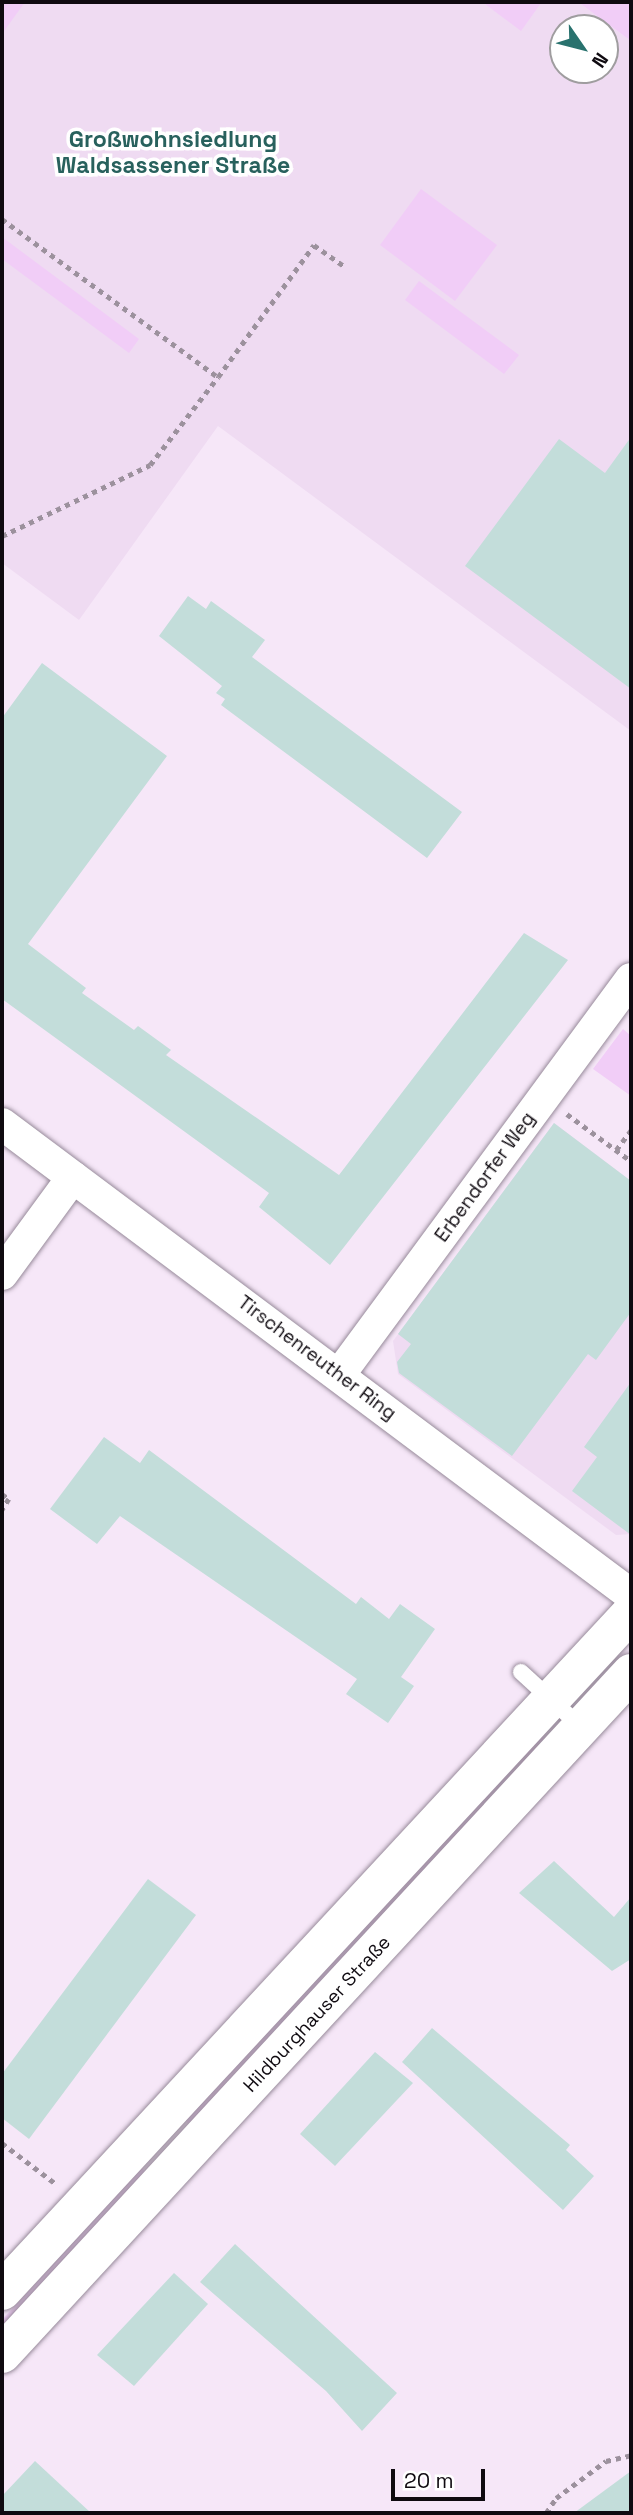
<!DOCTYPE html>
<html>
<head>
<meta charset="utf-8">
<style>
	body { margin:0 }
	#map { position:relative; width:633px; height:2515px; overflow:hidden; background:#f6e7f8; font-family:"Space Grotesk",sans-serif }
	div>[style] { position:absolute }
	.built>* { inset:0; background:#efdbf2 }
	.green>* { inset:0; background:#f1cdf7 }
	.building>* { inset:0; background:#c3ddda }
	.path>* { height:4.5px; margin-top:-2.25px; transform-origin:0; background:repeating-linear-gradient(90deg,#9c919d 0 5px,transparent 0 10px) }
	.roads { filter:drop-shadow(0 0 2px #978a9a) drop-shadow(0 0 2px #978a9a) }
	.lane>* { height:16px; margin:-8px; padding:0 8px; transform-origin:8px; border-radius:8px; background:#fff }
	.street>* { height:32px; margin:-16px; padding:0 16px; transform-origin:16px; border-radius:16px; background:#fff }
	.secondary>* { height:38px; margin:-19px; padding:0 19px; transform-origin:19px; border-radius:19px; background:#fff }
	span { translate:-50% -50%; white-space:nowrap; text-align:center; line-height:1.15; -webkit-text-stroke:7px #fff; paint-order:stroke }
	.street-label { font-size:19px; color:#0f0a10 }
	.quarter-label { font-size:23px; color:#28615d; font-weight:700 }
	.frame { position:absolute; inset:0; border:4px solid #0f0a10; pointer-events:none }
	.north { position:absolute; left:549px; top:14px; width:70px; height:70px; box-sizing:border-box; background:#fff; border:2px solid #9f9d9f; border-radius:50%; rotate:125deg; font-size:19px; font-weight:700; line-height:28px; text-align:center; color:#0f0a10 }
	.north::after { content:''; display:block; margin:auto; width:24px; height:32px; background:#29726e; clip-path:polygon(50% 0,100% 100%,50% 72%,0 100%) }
	.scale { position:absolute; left:391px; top:2469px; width:94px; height:32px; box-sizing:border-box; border:4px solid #0f0a10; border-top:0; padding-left:9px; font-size:21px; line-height:24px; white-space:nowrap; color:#0f0a10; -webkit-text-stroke:5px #fff; paint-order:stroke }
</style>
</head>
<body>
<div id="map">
	<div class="built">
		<div style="clip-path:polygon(evenodd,2px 2px,482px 2px,521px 30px,542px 2px,578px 2px,631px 41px,631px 731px,218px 426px,79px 620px,2px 563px,2px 2px,563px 28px,605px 28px,605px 70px,563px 70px,563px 28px)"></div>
		<div style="clip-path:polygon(554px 1123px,631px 1181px,631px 1534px,616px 1535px,398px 1374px,393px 1341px)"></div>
	</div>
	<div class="green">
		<div style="clip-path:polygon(2px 2px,25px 2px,2px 34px)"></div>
		<div style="clip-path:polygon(482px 2px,542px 2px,521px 31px)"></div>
		<div style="clip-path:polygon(578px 2px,631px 2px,631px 41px)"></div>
		<div style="clip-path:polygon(421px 189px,497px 245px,455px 301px,380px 245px)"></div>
		<div style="clip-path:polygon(2px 237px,139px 339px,129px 353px,2px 259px)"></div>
		<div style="clip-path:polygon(419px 281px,519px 355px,504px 374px,405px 300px)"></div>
		<div style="clip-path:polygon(623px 1029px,631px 1036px,631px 1096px,593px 1069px)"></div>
		<div style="clip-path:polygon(541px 1734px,548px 1740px,191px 2126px,185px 2120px)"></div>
		<div style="clip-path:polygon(141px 2168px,148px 2174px,2px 2334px,2px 2320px)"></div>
	</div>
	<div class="building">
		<div style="clip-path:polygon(631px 437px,631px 689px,465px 566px,559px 439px,605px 473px)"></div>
		<div style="clip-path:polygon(188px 596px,206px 609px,211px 601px,265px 640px,252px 657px,462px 812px,427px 858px,221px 705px,225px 699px,216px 693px,222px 686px,159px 636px)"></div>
		<div style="clip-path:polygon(42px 663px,167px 756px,28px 944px,86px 988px,82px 993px,134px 1030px,138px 1026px,171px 1050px,166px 1055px,339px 1175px,524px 933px,568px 960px,330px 1265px,259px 1207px,269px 1193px,2px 999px,2px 718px)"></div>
		<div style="clip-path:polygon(554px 1123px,631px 1181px,631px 1312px,596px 1360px,588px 1354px,512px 1456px,399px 1373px,397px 1362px,411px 1344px,398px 1334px)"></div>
		<div style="clip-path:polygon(631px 1382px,631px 1535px,572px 1491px,597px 1457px,584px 1447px)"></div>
		<div style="clip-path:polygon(104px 1437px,140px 1463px,149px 1450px,356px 1604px,361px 1597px,389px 1619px,400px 1604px,435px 1629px,401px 1677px,414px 1686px,388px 1723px,346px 1694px,357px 1679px,120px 1516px,97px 1544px,50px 1509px)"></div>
		<div style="clip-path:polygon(554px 1861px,614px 1917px,631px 1897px,631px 1959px,612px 1971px,519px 1893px)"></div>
		<div style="clip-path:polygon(148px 1879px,196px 1915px,29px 2139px,2px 2118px,2px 2074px)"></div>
		<div style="clip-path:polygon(432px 2028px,570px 2145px,566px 2150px,594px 2176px,563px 2210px,402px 2062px)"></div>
		<div style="clip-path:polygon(375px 2052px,413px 2083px,335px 2166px,300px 2134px)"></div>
		<div style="clip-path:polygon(235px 2244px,397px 2393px,362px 2431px,326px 2391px,200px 2282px)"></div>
		<div style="clip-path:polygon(174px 2273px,208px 2304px,134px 2386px,97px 2355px)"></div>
		<div style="clip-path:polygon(35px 2461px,91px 2513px,2px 2513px,2px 2496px)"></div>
		<div style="clip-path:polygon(631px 2471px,631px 2513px,574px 2513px)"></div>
	</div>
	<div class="path">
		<div style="left:2px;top:219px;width:268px;rotate:36.2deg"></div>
		<div style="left:218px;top:377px;width:163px;rotate:-54deg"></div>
		<div style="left:314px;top:245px;width:38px;rotate:35deg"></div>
		<div style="left:2px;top:536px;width:164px;rotate:-25.6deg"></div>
		<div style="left:150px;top:465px;width:111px;rotate:-52.3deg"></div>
		<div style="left:567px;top:1114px;width:79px;rotate:36.3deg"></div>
		<div style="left:616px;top:1150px;width:25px;rotate:-53deg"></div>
		<div style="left:2px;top:1494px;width:9px;rotate:36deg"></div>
		<div style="left:9px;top:1499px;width:13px;rotate:122deg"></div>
		<div style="left:2px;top:2143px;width:68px;rotate:37.2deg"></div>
		<div style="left:546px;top:2513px;width:18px;rotate:-56deg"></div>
		<div style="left:556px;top:2498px;width:62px;rotate:-36.5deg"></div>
		<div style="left:606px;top:2461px;width:26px;rotate:-13deg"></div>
	</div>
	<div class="roads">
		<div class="lane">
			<div style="left:521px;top:1672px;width:81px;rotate:42.5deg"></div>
		</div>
		<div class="street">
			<div style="left:2px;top:1124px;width:786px;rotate:36.83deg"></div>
			<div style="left:2px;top:1274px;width:120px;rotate:-53.8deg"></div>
			<div style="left:339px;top:1375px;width:492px;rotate:-53.6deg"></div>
		</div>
		<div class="secondary">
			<div style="left:2px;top:2291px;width:925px;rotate:-47.15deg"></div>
			<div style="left:2px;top:2354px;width:927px;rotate:-47.27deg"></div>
		</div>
	</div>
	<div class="street-label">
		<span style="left:485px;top:1177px;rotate:-54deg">Erbendorfer Weg</span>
		<span style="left:317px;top:1358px;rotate:37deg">Tirschenreuther Ring</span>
		<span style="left:317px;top:2014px;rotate:-47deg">Hildburghauser Straße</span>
	</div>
	<div class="quarter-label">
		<span style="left:173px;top:152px">Großwohnsiedlung<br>Waldsassener Straße</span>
	</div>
	<div class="frame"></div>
	<div class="north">N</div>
	<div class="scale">20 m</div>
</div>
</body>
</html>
